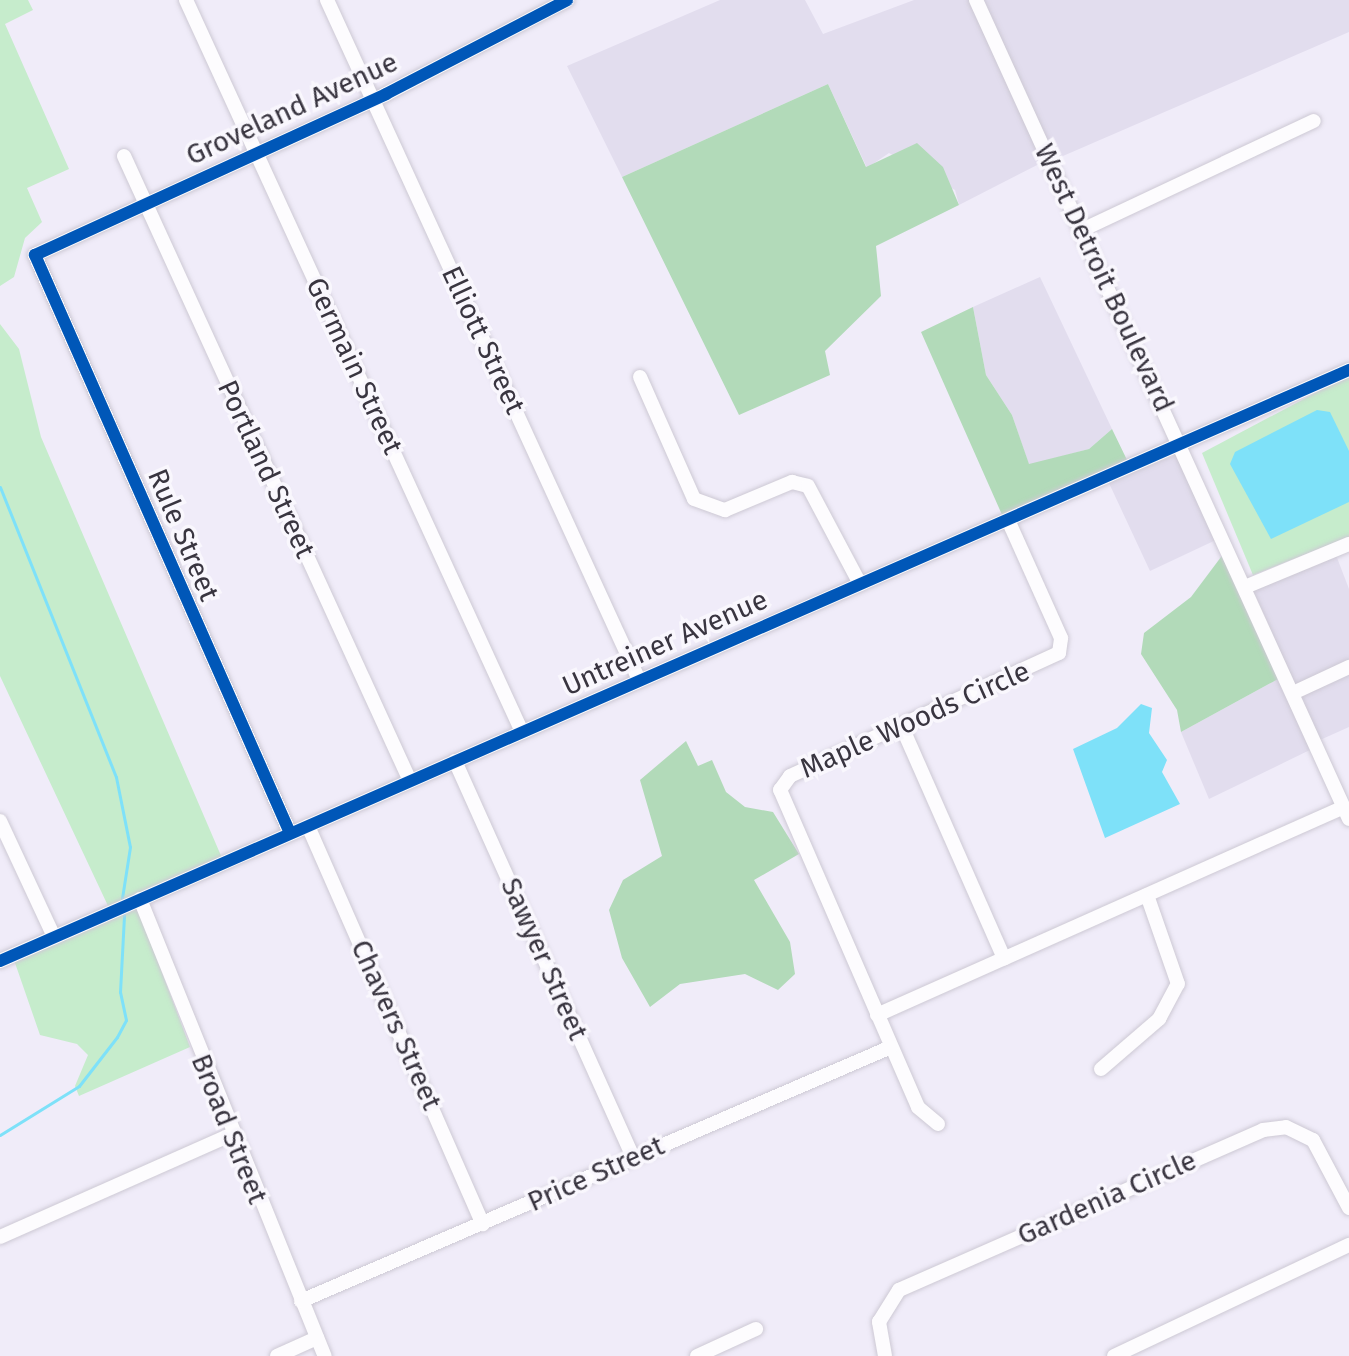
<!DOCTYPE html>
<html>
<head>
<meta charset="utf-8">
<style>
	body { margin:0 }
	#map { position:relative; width:1349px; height:1356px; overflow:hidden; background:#f0ecf9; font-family:"Fira Sans",sans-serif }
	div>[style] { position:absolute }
	.commercial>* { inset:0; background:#e2ddee }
	.green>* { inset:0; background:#c6eccc }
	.forest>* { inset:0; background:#b2dab9 }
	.water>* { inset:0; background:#7ee1f9 }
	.stream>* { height:3px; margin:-1.5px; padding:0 1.5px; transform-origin:1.5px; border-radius:1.5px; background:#7ee1f9 }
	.roads { filter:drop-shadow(0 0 2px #cdc9d4) drop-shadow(0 0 2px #cdc9d4) }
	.minor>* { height:14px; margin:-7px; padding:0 7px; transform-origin:7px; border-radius:7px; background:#fdfcfe }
	.cycleway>* { height:12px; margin:-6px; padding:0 6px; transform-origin:6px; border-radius:6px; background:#0057b8 }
	span { translate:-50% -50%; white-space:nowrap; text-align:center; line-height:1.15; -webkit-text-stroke:7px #f9f7fd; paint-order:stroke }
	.street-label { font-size:28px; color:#393540 }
</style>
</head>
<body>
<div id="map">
	<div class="commercial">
		<div style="clip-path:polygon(720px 0,805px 0,823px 34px,914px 0,970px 0,1045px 161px,959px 205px,955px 190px,889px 153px,867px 168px,828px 84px,622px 177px,567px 66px)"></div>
		<div style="clip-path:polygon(982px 0,1349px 0,1349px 32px,1056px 159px)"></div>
		<div style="clip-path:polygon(1040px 277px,1112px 429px,1089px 449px,1029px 465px,1012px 415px,986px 375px,973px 307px)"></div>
		<div style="clip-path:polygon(1179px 454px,1218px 539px,1150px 571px,1108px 481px)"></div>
		<div style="clip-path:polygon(1336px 555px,1349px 589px,1349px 662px,1296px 686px,1253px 590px)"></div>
		<div style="clip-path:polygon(1349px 673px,1349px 727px,1320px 740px,1300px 695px)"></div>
		<div style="clip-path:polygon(1280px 678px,1312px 749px,1209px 799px,1181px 732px)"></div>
	</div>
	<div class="green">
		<div style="clip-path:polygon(0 0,28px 0,33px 10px,5px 24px,69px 169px,27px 188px,42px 222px,25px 238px,14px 277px,0 286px)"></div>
		<div style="clip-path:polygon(0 324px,19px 349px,41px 437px,222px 858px,109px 908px,0 676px)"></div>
		<div style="clip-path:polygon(1349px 375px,1349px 537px,1253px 575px,1202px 453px)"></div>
		<div style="clip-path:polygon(137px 906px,190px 1047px,79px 1096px,75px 1086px,88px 1055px,77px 1044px,40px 1035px,14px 960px)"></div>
	</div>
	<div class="forest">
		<div style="clip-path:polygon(828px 84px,866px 167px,917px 143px,943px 167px,959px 205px,876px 246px,881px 296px,825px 351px,830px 375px,739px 415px,622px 177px)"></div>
		<div style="clip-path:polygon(973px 307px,986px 375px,1012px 415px,1029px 464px,1089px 449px,1112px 429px,1128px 462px,1003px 517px,921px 332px)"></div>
		<div style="clip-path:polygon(1224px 553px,1280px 678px,1181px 732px,1177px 710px,1141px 654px,1144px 633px,1191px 597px)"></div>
		<div style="clip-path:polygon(686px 741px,698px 766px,712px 760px,726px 792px,745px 807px,773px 812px,799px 854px,754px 880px,790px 942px,795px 974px,778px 990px,745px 974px,680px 984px,650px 1007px,622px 958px,609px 910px,623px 880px,662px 856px,640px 780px)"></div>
	</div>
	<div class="water">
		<div style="clip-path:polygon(1317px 410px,1330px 412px,1349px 451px,1349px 502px,1271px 539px,1230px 464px,1235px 452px)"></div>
		<div style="clip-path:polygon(1141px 704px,1152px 708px,1149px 733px,1167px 760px,1162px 772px,1180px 804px,1105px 838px,1073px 749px,1117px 728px)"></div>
	</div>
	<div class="stream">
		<div style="left:0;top:487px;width:312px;rotate:68.2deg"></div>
		<div style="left:116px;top:777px;width:71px;rotate:78.7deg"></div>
		<div style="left:130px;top:847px;width:52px;rotate:98.9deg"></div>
		<div style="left:0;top:1135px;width:93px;rotate:-31.8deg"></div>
		<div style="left:79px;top:1086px;width:62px;rotate:-52.2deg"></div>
		<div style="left:117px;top:1037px;width:19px;rotate:-62deg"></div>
		<div style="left:126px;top:1020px;width:29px;rotate:-102deg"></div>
		<div style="left:120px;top:992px;width:77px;rotate:-87deg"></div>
	</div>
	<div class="roads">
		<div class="minor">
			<div style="left:186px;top:0;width:805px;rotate:65.34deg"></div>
			<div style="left:327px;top:0;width:748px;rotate:65.35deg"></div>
			<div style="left:976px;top:0;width:900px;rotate:65.51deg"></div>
			<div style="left:124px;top:156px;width:687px;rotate:65.41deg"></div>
			<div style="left:1082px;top:230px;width:256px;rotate:-25.2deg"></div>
			<div style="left:640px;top:377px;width:133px;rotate:66.1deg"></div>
			<div style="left:694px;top:499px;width:33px;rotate:20deg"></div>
			<div style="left:725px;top:510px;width:73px;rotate:-22.7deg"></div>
			<div style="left:792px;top:482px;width:16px;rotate:14deg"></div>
			<div style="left:808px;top:486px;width:111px;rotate:62deg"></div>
			<div style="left:1245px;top:587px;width:113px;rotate:-22.5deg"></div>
			<div style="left:1293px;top:693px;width:62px;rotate:-24.9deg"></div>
			<div style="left:902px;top:727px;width:253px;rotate:66.2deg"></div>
			<div style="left:455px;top:761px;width:434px;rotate:65.8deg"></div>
			<div style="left:0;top:821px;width:128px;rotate:65deg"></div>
			<div style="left:308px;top:826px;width:435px;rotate:66.3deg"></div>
			<div style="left:290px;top:833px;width:632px;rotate:-113.81deg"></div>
			<div style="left:35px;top:255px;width:386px;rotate:-24.6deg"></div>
			<div style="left:386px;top:94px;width:204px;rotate:-27.4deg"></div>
			<div style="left:140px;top:899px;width:493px;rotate:68deg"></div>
			<div style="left:0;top:961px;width:1473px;rotate:-23.66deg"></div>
			<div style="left:877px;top:1015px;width:511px;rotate:-24.01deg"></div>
			<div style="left:1101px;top:1069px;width:77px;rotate:-40.8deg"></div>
			<div style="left:1159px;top:1019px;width:40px;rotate:-62deg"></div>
			<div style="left:1178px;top:984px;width:94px;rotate:-109.2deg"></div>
			<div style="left:938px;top:1124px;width:26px;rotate:-140deg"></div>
			<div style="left:918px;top:1107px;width:346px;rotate:-113.5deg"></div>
			<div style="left:780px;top:790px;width:17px;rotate:-54deg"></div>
			<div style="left:790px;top:776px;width:296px;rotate:-24.6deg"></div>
			<div style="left:1059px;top:653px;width:15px;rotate:-82deg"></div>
			<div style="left:1061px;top:638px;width:129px;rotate:-114.2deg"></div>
			<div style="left:0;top:1237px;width:252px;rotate:-23.9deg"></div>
			<div style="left:301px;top:1301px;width:642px;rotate:-23.29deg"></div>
			<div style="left:277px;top:1356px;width:44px;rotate:-24.2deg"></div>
			<div style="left:697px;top:1356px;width:65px;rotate:-24.6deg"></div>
			<div style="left:885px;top:1356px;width:35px;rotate:-100deg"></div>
			<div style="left:879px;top:1322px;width:38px;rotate:-58deg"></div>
			<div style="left:899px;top:1290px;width:398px;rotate:-23.7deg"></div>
			<div style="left:1263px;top:1130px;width:23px;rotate:-7deg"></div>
			<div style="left:1286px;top:1127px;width:30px;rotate:26deg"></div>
			<div style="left:1313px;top:1140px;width:77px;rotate:62.1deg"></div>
			<div style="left:1114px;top:1356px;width:260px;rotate:-25.3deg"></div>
		</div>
	</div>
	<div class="cycleway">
		<div style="left:290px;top:833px;width:632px;rotate:-113.81deg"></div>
		<div style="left:35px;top:255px;width:386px;rotate:-24.6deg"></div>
		<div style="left:386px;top:94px;width:204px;rotate:-27.4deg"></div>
		<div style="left:0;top:961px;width:1473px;rotate:-23.66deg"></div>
	</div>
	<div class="street-label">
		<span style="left:292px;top:109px;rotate:-25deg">Groveland Avenue</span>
		<span style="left:1104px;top:278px;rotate:65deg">West Detroit Boulevard</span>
		<span style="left:483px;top:340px;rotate:65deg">Elliott Street</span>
		<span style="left:354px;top:366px;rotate:65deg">Germain Street</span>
		<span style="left:266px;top:469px;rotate:65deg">Portland Street</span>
		<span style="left:183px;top:535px;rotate:67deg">Rule Street</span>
		<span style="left:665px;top:643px;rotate:-24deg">Untreiner Avenue</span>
		<span style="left:915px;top:720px;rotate:-24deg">Maple Woods Circle</span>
		<span style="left:544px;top:959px;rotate:66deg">Sawyer Street</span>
		<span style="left:396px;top:1025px;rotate:66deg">Chavers Street</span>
		<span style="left:229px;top:1129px;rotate:68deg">Broad Street</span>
		<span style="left:596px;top:1174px;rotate:-24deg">Price Street</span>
		<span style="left:1107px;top:1198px;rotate:-24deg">Gardenia Circle</span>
	</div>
</div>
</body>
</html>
